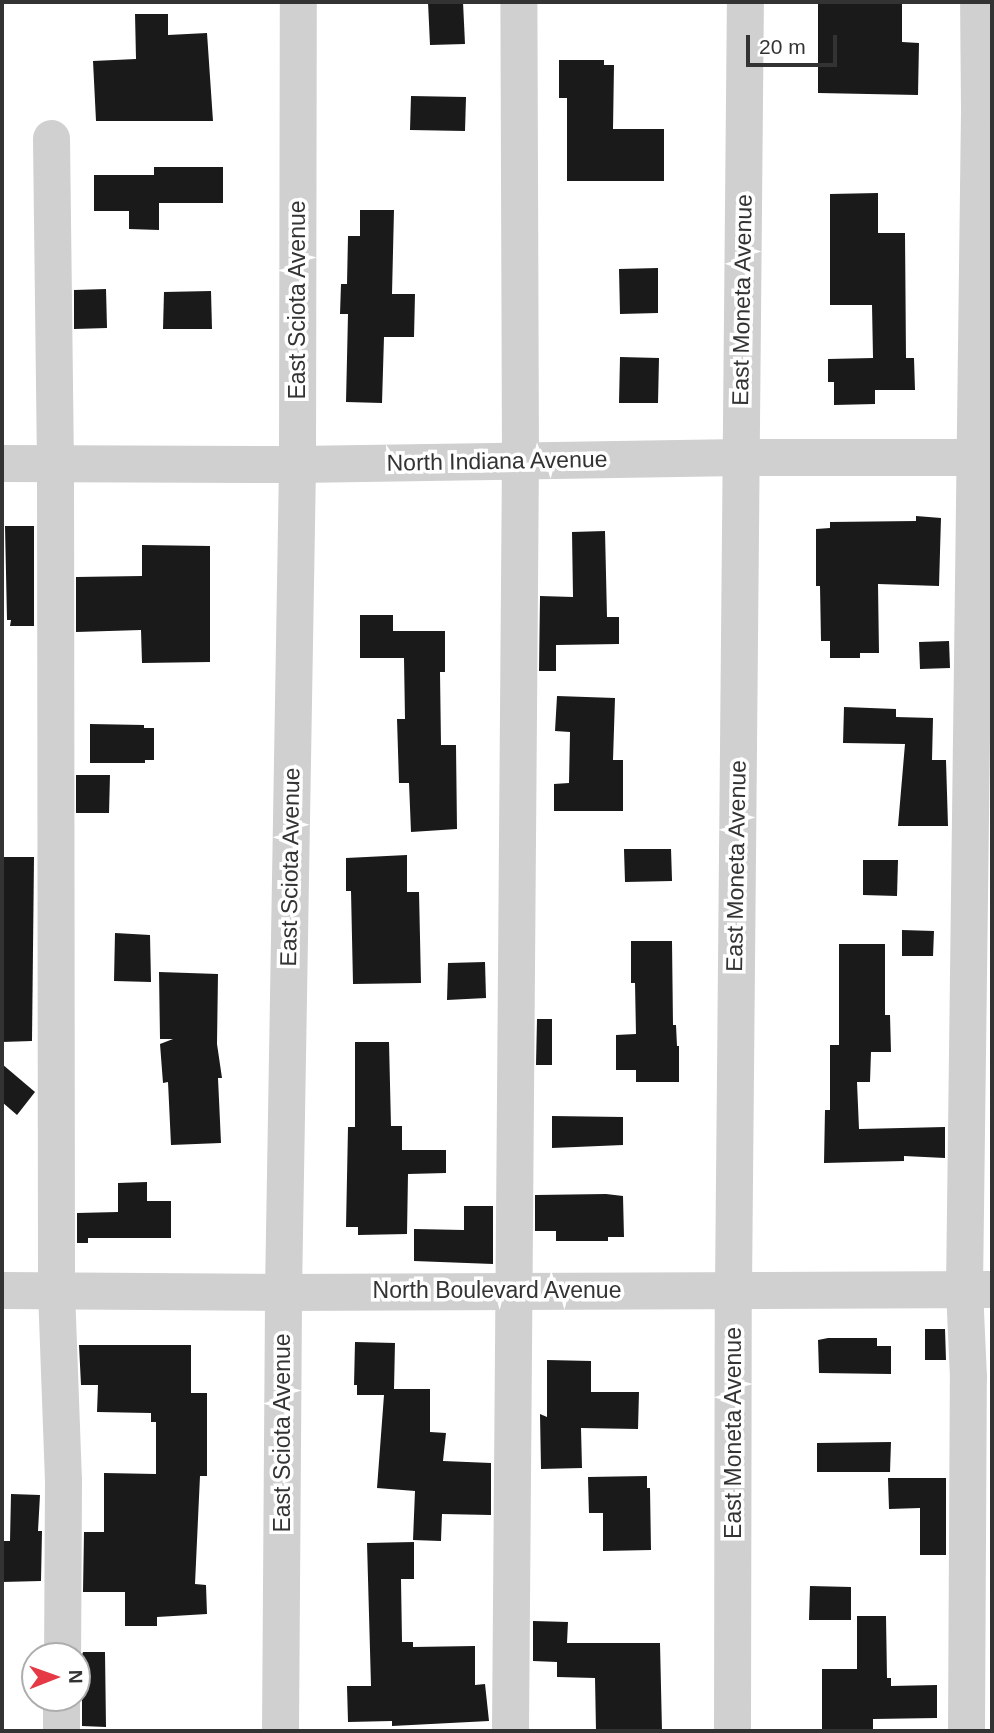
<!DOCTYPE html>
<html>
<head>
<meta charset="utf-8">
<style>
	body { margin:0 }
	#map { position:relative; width:994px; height:1733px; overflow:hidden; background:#fff; font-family:Arial,sans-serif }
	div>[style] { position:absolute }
	.building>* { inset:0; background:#1a1a1a }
	.minor>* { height:37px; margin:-18.5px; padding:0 18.5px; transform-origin:18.5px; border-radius:18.5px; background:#d0d0d0 }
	span { translate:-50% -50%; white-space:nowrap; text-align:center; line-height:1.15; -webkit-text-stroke:7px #fff; paint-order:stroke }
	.street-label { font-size:23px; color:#333 }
	.frame { position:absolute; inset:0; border:4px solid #333; pointer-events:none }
	.north { position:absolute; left:21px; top:1642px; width:70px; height:70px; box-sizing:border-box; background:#fff; border:2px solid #adadad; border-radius:50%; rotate:89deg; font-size:19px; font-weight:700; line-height:28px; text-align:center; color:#333 }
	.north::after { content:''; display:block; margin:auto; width:24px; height:32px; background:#e63946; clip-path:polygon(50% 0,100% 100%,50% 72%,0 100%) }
	.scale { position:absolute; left:746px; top:35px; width:91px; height:32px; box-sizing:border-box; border:4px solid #333; border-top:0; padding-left:9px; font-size:21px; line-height:24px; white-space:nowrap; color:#333; -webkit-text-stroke:5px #fff; paint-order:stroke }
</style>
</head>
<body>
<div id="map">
	<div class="building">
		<div style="clip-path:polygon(428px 2px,463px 2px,465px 44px,430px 45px)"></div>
		<div style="clip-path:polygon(818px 2px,902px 2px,902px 42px,919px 43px,918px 95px,818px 93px)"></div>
		<div style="clip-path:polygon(135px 14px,168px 14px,168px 35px,207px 33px,213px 121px,96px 121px,93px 61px,136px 59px)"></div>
		<div style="clip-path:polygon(559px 60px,604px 60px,604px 65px,614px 65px,613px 129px,664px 129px,664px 181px,567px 181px,567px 98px,559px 98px)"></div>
		<div style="clip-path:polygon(411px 96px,466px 97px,465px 131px,410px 130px)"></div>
		<div style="clip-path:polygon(154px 167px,223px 167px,223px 203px,159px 203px,159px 230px,129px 229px,129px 211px,94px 211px,94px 175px,154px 175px)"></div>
		<div style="clip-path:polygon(878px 193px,878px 233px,905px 233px,906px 358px,914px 358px,915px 390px,875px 390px,875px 404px,834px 405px,834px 382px,828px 382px,828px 359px,873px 358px,872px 305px,830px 305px,830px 194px)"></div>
		<div style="clip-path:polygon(360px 210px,394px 210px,392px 294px,415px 294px,414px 337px,384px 337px,382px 403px,346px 402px,348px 314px,340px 314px,341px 284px,347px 284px,348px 236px,360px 236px)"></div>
		<div style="clip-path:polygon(658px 268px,658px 313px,620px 314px,619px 269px)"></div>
		<div style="clip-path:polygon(106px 289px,107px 328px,74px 329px,74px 290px)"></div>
		<div style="clip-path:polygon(211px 291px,212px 329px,163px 329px,164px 292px)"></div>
		<div style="clip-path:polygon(620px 357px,659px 358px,658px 403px,619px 403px)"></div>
		<div style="clip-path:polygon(916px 516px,941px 518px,939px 586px,878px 584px,879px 653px,860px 653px,860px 658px,830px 658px,830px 641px,821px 641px,820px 586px,816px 586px,816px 529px,830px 528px,830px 522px,916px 521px)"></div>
		<div style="clip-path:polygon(5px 526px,34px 526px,34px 626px,10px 626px,11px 620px,7px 620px)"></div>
		<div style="clip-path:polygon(605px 531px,607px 617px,619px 617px,619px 644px,556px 645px,556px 671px,539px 671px,540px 596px,573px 597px,572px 532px)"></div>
		<div style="clip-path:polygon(142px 545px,210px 546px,210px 662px,142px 663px,141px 630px,76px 632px,76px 577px,142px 576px)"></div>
		<div style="clip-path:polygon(360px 615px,393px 615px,393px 631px,445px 631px,445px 672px,440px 672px,441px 745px,456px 745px,457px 829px,411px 832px,409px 783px,399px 783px,397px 719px,405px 719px,404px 658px,360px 658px)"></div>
		<div style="clip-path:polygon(949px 641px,950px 668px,920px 669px,919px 642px)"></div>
		<div style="clip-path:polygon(557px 696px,615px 698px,613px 760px,623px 760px,623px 811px,554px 811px,554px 784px,569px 783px,570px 732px,555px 731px)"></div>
		<div style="clip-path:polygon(844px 707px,896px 709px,896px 717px,933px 718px,932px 760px,946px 760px,948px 826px,898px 826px,905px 744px,843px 743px)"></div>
		<div style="clip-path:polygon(90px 724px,144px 725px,144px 728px,154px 728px,154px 760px,145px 760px,145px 763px,90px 763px)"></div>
		<div style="clip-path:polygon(76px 775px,110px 775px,109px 813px,76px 813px)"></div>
		<div style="clip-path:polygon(624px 849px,671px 849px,672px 881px,625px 882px)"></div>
		<div style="clip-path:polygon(407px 855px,407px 892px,419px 892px,421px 983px,353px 984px,351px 891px,346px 891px,346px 858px)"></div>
		<div style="clip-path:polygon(2px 857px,34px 857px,32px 1041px,2px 1042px)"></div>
		<div style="clip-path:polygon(863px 860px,898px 860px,897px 896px,863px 895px)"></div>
		<div style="clip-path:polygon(902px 930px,934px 931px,933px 956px,902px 956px)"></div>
		<div style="clip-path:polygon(115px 933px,150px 935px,151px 982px,114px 981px)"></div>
		<div style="clip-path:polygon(631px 941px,672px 941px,673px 1025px,676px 1025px,677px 1046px,679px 1046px,679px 1082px,636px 1082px,636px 1070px,616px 1070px,616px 1035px,636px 1034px,635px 983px,631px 983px)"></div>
		<div style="clip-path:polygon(839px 944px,885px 944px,885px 1015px,890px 1015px,891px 1052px,871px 1052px,870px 1082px,857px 1082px,859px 1129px,945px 1127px,945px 1158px,904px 1156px,904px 1161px,824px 1163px,825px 1110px,830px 1110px,830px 1045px,839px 1045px)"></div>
		<div style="clip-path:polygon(485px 962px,486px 998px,447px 1000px,448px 963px)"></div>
		<div style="clip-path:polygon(159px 972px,218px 974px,217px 1044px,222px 1078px,218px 1078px,221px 1143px,171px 1145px,168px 1082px,163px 1083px,160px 1044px,173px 1039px,160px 1039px)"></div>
		<div style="clip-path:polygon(537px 1019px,552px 1019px,552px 1065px,536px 1065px)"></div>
		<div style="clip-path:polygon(355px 1042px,389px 1042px,391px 1126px,402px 1126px,402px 1150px,446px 1150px,446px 1173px,408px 1174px,407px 1234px,358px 1235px,358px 1227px,346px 1227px,348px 1127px,355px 1127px)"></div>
		<div style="clip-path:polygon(2px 1064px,35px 1092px,17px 1115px,2px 1102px)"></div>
		<div style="clip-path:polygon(552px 1116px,623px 1117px,623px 1145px,552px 1148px)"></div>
		<div style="clip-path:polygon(147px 1182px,147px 1201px,171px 1201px,171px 1238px,88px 1238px,88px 1243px,77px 1243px,77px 1213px,118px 1212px,118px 1183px)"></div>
		<div style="clip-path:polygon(606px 1194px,623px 1196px,624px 1237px,608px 1237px,608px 1241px,556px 1241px,556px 1231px,535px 1231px,535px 1195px)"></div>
		<div style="clip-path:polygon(464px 1206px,493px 1206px,493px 1264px,414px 1261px,414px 1229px,464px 1230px)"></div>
		<div style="clip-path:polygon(925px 1329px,945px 1329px,946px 1360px,925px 1360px)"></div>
		<div style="clip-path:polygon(828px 1338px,877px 1338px,877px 1346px,891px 1346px,891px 1374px,819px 1373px,818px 1340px)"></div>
		<div style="clip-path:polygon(355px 1342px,395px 1343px,394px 1389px,430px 1389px,430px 1432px,446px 1433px,443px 1461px,491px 1463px,491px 1515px,442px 1514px,441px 1541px,413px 1540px,415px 1491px,377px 1488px,384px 1395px,357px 1395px,357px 1385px,354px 1385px)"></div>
		<div style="clip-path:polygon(79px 1345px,191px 1345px,191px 1393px,207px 1393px,207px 1476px,200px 1476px,195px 1584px,206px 1585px,207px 1614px,157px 1617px,157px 1626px,125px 1626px,125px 1592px,83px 1592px,84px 1532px,104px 1532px,104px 1473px,156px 1474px,156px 1422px,151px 1422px,151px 1413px,97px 1412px,98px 1385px,81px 1385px)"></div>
		<div style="clip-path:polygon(547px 1360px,591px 1361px,591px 1392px,639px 1392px,638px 1429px,581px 1428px,582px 1468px,541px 1469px,540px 1414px,547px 1417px)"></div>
		<div style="clip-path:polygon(891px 1442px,890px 1472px,817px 1472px,817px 1443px)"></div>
		<div style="clip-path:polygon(647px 1476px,647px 1488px,650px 1488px,651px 1550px,603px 1551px,603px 1513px,589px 1513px,588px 1477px)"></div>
		<div style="clip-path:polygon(888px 1478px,946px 1478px,946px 1555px,920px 1555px,920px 1508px,889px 1509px)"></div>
		<div style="clip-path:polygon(11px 1494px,40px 1495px,38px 1531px,42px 1531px,41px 1581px,2px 1582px,2px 1541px,10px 1541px)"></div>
		<div style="clip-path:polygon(414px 1542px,414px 1579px,401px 1579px,402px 1642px,413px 1642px,413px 1647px,475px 1646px,475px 1685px,485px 1684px,489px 1721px,392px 1726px,392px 1721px,348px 1722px,347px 1686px,371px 1686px,367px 1543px)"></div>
		<div style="clip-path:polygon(810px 1586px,851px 1587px,851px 1620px,809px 1620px)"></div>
		<div style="clip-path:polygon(857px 1616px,886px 1616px,887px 1678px,891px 1678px,891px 1686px,937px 1685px,937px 1718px,873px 1719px,873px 1731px,822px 1731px,822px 1669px,857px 1669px)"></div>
		<div style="clip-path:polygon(533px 1621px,568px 1622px,567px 1643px,660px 1643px,662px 1731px,596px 1731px,595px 1678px,557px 1677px,557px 1662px,533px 1661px)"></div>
		<div style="clip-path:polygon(83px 1652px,105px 1652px,106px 1727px,82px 1726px,82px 1698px,77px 1685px,77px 1670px)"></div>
	</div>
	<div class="minor">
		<div style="left:51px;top:138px;width:324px;rotate:89.3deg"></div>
		<div style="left:55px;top:462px;width:828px;rotate:89.93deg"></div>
		<div style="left:56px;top:1290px;width:190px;rotate:87.9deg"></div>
		<div style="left:63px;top:1480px;width:176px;rotate:90.3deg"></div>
		<div style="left:2px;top:463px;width:295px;rotate:0.2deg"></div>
		<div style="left:297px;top:464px;width:443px;rotate:-0.9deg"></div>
		<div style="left:740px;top:457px;width:252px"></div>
		<div style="left:2px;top:1290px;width:281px;rotate:0.4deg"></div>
		<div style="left:283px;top:1292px;width:709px;rotate:-0.24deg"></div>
		<div style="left:61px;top:1731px;width:33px;rotate:-90deg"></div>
		<div style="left:280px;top:1731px;width:439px;rotate:-89.6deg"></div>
		<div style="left:283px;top:1292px;width:828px;rotate:-89.03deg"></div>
		<div style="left:297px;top:464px;width:462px;rotate:-89.9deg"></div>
		<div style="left:510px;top:1731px;width:1270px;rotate:-89.55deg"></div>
		<div style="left:520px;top:461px;width:459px;rotate:-90.2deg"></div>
		<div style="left:732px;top:1731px;width:443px;rotate:-89.9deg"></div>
		<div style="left:733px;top:1288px;width:1286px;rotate:-89.47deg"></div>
		<div style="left:966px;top:1731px;width:354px;rotate:-89.7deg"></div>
		<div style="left:968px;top:1377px;width:89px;rotate:-92.6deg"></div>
		<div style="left:964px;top:1288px;width:1180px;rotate:-89.27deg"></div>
		<div style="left:979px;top:108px;width:106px;rotate:-90.5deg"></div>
	</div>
	<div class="street-label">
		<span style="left:297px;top:300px;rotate:-90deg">East Sciota Avenue</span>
		<span style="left:742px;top:300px;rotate:-89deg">East Moneta Avenue</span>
		<span style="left:497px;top:461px;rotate:-1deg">North Indiana Avenue</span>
		<span style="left:736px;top:866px;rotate:-89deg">East Moneta Avenue</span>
		<span style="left:290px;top:867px;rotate:-89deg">East Sciota Avenue</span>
		<span style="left:497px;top:1290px">North Boulevard Avenue</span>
		<span style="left:282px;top:1433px;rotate:-90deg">East Sciota Avenue</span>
		<span style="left:733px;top:1433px;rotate:-90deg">East Moneta Avenue</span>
	</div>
	<div class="frame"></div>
	<div class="north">N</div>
	<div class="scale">20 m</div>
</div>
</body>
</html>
